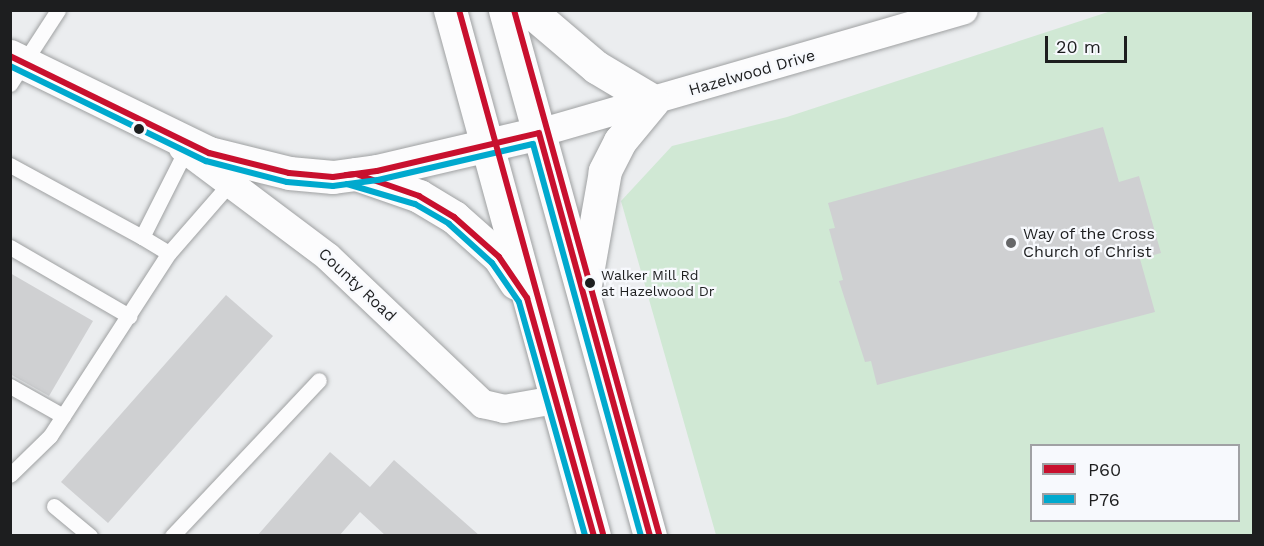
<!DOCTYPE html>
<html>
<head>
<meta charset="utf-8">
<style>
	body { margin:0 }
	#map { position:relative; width:1264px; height:546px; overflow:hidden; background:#ebedef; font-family:"Work Sans",sans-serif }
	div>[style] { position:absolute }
	.green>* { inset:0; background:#d0e8d4 }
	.building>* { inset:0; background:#cfd0d2 }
	.roads { filter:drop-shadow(0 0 2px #9fa1a2) drop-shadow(0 0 2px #9fa1a2) }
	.lane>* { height:15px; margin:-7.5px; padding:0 7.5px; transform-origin:7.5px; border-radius:7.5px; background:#fcfcfd }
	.street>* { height:28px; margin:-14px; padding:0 14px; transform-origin:14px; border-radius:14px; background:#fcfcfd }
	.secondary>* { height:33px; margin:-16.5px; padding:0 16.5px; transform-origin:16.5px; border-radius:16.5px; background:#fcfcfd }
	.primary>* { height:33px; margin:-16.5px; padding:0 16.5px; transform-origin:16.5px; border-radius:16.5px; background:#fcfcfd }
	.bus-1>* { height:6px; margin:-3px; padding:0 3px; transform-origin:3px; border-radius:3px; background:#c8102e }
	.bus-2>* { height:6px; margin:-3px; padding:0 3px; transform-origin:3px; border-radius:3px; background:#00a9ce }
	.bus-3>* { height:6px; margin:-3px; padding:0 3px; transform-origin:3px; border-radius:3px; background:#c8102e }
	.dots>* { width:16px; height:16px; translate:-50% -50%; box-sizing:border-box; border:3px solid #f7f9fd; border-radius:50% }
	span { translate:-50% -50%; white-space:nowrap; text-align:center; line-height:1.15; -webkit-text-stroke:4.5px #f7f9fd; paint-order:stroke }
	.bus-label { font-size:14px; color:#1d1e1f }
	.left { translate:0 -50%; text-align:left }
	.street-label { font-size:16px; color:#1d1e1f }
	.poi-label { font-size:16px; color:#1d1e1f }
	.frame { position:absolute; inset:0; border:12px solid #1d1e1f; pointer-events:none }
	.legend { position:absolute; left:1030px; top:444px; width:210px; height:78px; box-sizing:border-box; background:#f7f9fd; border:2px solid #a0a1a4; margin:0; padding:8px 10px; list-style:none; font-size:18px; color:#1d1e1f }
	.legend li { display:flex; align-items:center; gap:12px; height:30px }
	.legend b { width:30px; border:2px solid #a0a1a4 }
	.scale { position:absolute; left:1045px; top:36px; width:82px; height:27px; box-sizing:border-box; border:3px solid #1d1e1f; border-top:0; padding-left:8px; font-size:18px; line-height:21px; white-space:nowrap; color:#1d1e1f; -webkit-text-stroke:4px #f7f9fd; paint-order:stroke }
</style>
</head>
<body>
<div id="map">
	<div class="green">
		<div style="clip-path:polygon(evenodd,1111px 11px,1253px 11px,1253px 535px,716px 535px,621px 201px,672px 146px,787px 117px,1111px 11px,1032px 446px,1238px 446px,1238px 520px,1032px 520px,1032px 446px)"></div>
	</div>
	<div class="building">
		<div style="clip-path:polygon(1103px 127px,1119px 182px,1139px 176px,1161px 253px,1140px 259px,1155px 312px,877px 385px,871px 361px,865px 362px,839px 281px,843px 280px,829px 229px,835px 228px,828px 203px)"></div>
		<div style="clip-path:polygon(10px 273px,93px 321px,49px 396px,10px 374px)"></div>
		<div style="clip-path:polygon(226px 295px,273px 336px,108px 523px,61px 482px)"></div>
		<div style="clip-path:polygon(330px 452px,370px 487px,394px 460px,480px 536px,386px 536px,360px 512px,339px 536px,257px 536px)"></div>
	</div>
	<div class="roads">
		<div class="lane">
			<div style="left:10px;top:84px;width:88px;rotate:-57deg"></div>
			<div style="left:10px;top:165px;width:150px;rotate:28.6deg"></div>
			<div style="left:142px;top:237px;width:97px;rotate:-63.2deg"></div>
			<div style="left:142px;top:237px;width:31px;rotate:31deg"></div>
			<div style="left:10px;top:247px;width:138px;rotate:30.1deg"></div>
			<div style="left:10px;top:386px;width:61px;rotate:29.5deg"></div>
			<div style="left:10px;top:475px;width:56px;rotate:-44.3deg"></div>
			<div style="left:50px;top:436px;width:218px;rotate:-57deg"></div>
			<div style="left:169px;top:253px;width:93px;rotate:-48.9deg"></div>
			<div style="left:54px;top:506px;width:47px;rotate:39.8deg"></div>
			<div style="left:172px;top:536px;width:214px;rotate:-46.7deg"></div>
		</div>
		<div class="street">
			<div style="left:539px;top:133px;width:442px;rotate:-16.1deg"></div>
			<div style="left:183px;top:148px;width:181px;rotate:36.9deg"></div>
			<div style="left:328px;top:257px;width:214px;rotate:43.5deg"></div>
			<div style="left:483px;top:404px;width:22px;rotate:13deg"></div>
			<div style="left:504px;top:409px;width:52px;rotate:-10deg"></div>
		</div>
		<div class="secondary">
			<div style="left:10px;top:56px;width:221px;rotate:26deg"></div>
			<div style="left:209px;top:153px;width:82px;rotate:14deg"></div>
			<div style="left:289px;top:173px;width:44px;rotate:5.2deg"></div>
			<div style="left:333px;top:177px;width:44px;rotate:-7.8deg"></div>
			<div style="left:377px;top:171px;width:166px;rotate:-13.2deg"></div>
		</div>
		<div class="primary">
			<div style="left:450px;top:10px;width:545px;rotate:74.69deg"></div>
			<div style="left:505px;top:10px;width:546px;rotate:74.59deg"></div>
			<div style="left:529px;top:10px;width:88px;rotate:40.4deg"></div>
			<div style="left:596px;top:67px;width:66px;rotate:30.8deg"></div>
			<div style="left:653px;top:101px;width:52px;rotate:129.5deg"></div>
			<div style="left:620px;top:141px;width:34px;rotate:117deg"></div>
			<div style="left:605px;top:171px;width:116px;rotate:100deg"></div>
			<div style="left:356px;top:174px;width:67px;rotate:19.2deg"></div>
			<div style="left:419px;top:196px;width:41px;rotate:31deg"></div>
			<div style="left:454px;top:217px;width:60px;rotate:41.6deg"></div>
			<div style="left:499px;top:257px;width:31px;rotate:57deg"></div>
		</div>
	</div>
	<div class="bus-1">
		<div style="left:10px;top:56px;width:221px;rotate:26deg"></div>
		<div style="left:209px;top:153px;width:82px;rotate:14deg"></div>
		<div style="left:289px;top:173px;width:44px;rotate:5.2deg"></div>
		<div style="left:333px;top:177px;width:44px;rotate:-7.8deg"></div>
		<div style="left:377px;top:171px;width:166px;rotate:-13.2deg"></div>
		<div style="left:539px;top:133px;width:418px;rotate:74.6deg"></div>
		<div style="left:346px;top:175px;width:10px;rotate:-6deg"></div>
		<div style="left:356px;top:174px;width:67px;rotate:19.2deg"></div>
		<div style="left:419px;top:196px;width:41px;rotate:31deg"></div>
		<div style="left:454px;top:217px;width:60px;rotate:41.6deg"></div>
		<div style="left:499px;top:257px;width:50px;rotate:55.7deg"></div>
		<div style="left:527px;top:298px;width:247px;rotate:74.3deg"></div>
	</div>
	<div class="bus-2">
		<div style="left:10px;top:66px;width:218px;rotate:25.9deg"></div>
		<div style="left:206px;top:161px;width:84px;rotate:14.5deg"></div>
		<div style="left:287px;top:182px;width:46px;rotate:5deg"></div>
		<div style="left:333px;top:186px;width:45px;rotate:-7.6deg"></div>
		<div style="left:378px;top:180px;width:159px;rotate:-13.1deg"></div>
		<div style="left:533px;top:144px;width:407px;rotate:74.6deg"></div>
		<div style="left:347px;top:184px;width:71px;rotate:16.4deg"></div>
		<div style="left:415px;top:204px;width:39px;rotate:30deg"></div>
		<div style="left:449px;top:224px;width:58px;rotate:42.2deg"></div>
		<div style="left:492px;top:263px;width:47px;rotate:55.3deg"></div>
		<div style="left:519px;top:302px;width:243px;rotate:74.2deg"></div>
	</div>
	<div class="bus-3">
		<div style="left:459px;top:10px;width:543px;rotate:74.63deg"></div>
		<div style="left:514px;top:10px;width:544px;rotate:74.53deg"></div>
	</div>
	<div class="dots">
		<div style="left:139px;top:129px;background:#1d1e1f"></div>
		<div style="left:1011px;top:243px;background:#656668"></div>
		<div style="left:590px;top:283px;background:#1d1e1f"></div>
	</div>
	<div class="bus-label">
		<span class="left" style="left:601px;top:283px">Walker Mill Rd<br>at Hazelwood Dr</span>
	</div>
	<div class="street-label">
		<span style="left:752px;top:73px;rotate:-16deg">Hazelwood Drive</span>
		<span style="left:357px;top:285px;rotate:43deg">County Road</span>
	</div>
	<div class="poi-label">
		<span class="left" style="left:1023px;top:243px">Way of the Cross<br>Church of Christ</span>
	</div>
	<div class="frame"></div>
	<ul class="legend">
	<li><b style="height:8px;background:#c8102e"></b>P60</li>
	<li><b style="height:8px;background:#00a9ce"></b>P76</li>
	</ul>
	<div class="scale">20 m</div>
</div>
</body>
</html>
